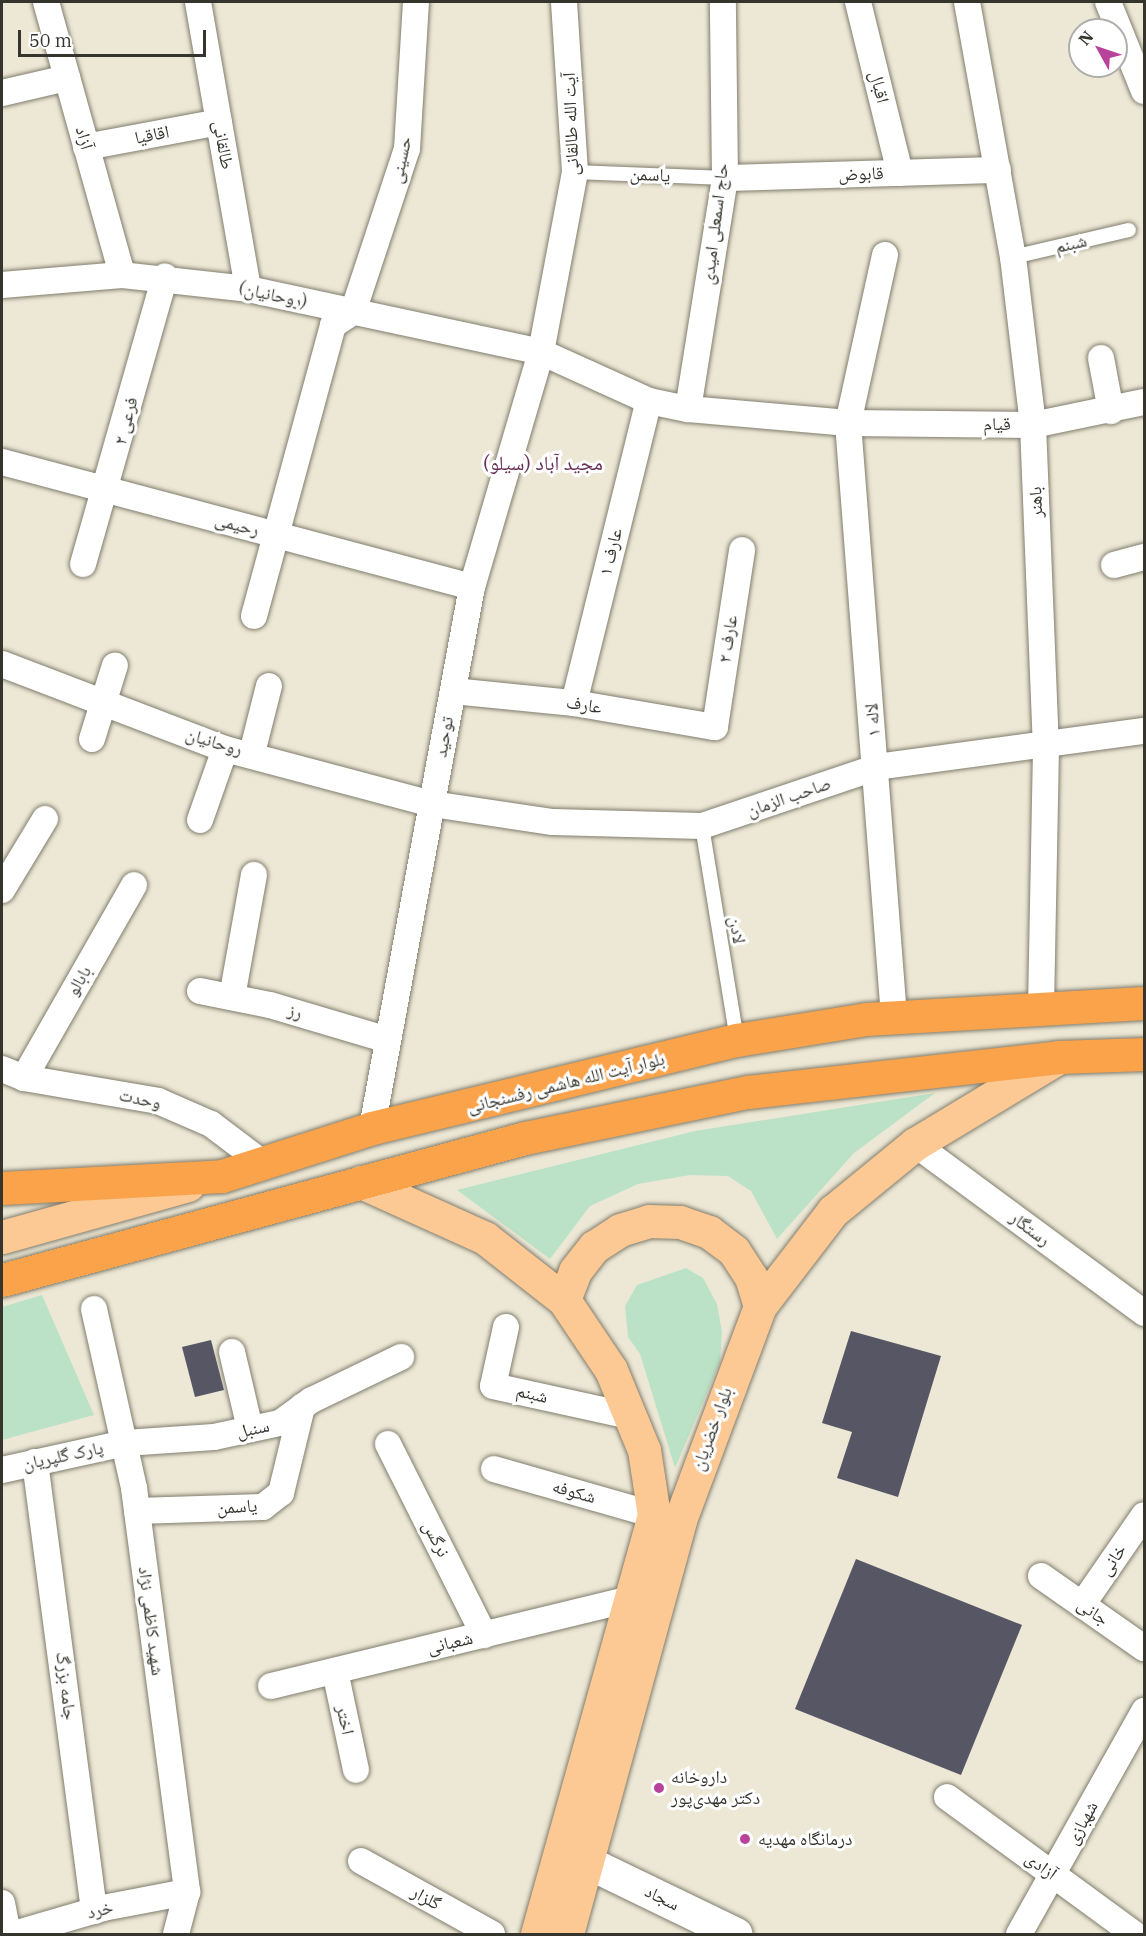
<!DOCTYPE html>
<html>
<head>
<meta charset="utf-8">
<style>
	body { margin:0 }
	#map { position:relative; width:1146px; height:1936px; overflow:hidden; background:#ede8d6; font-family:"IBM Plex Serif","Noto Naskh Arabic",serif }
	div>[style] { position:absolute }
	.green>* { inset:0; background:#bbe2c6 }
	.building>* { inset:0; background:#575665 }
	.roads { filter:drop-shadow(0 0 2px #817d6d) drop-shadow(0 0 2px #817d6d) }
	.lane>* { height:14px; margin:-7px; padding:0 7px; transform-origin:7px; border-radius:7px; background:#fff }
	.street>* { height:26px; margin:-13px; padding:0 13px; transform-origin:13px; border-radius:13px; background:#fff }
	.secondary>* { height:33px; margin:-16.5px; padding:0 16.5px; transform-origin:16.5px; border-radius:16.5px; background:#fff }
	.primary>* { height:33px; margin:-16.5px; padding:0 16.5px; transform-origin:16.5px; border-radius:16.5px; background:#fcc893 }
	.highway>* { height:33px; margin:-16.5px; padding:0 16.5px; transform-origin:16.5px; border-radius:16.5px; background:#faa34b }
	.dots>* { width:16px; height:16px; translate:-50% -50%; box-sizing:border-box; border:3px solid #fff; border-radius:50% }
	span { translate:-50% -50%; white-space:nowrap; text-align:center; line-height:1.15; -webkit-text-stroke:6px #fff; paint-order:stroke }
	.street-label { font-size:18px; color:#35342d }
	.poi-label { font-size:18px; color:#35342d }
	.left { translate:0 -50%; text-align:left }
	.neighbourhood-label { font-size:20px; color:#672d56 }
	.frame { position:absolute; inset:0; border:3px solid #35342d; pointer-events:none }
	.north { position:absolute; left:1068px; top:18px; width:60px; height:60px; box-sizing:border-box; background:#fff; border:2px solid #aeaeab; border-radius:50%; rotate:310deg; font-size:16px; font-weight:700; line-height:24px; text-align:center; color:#35342d }
	.north::after { content:''; display:block; margin:auto; width:21px; height:27px; background:#b9439a; clip-path:polygon(50% 0,100% 100%,50% 72%,0 100%) }
	.scale { position:absolute; left:18px; top:30px; width:188px; height:27px; box-sizing:border-box; border:3px solid #35342d; border-top:0; padding-left:8px; font-size:18px; line-height:21px; white-space:nowrap; color:#35342d; -webkit-text-stroke:4px #fff; paint-order:stroke }
</style>
</head>
<body>
<div id="map">
	<div class="green">
		<div style="clip-path:polygon(935px 1093px,854px 1153px,777px 1239px,751px 1191px,728px 1176px,690px 1175px,638px 1184px,590px 1206px,550px 1259px,457px 1190px,695px 1131px)"></div>
		<div style="clip-path:polygon(686px 1268px,703px 1278px,717px 1304px,722px 1332px,720px 1362px,675px 1468px,640px 1354px,628px 1337px,625px 1306px,637px 1285px)"></div>
		<div style="clip-path:polygon(42px 1295px,94px 1415px,2px 1440px,2px 1307px)"></div>
	</div>
	<div class="building">
		<div style="clip-path:polygon(851px 1331px,941px 1356px,898px 1497px,837px 1478px,852px 1432px,822px 1423px)"></div>
		<div style="clip-path:polygon(211px 1340px,224px 1390px,195px 1397px,182px 1347px)"></div>
		<div style="clip-path:polygon(856px 1559px,1022px 1625px,961px 1775px,795px 1709px)"></div>
	</div>
	<div class="roads">
		<div class="lane">
			<div style="left:575px;top:172px;width:150px;rotate:2.3deg"></div>
			<div style="left:1013px;top:257px;width:119px;rotate:-13.1deg"></div>
			<div style="left:702px;top:826px;width:217px;rotate:80.7deg"></div>
		</div>
		<div class="street">
			<div style="left:46px;top:2px;width:283px;rotate:74.4deg"></div>
			<div style="left:198px;top:2px;width:291px;rotate:80.1deg"></div>
			<div style="left:858px;top:2px;width:176px;rotate:76.2deg"></div>
			<div style="left:967px;top:2px;width:259px;rotate:79.8deg"></div>
			<div style="left:1013px;top:257px;width:169px;rotate:83.2deg"></div>
			<div style="left:1033px;top:425px;width:323px;rotate:87.7deg"></div>
			<div style="left:1046px;top:748px;width:260px;rotate:91.1deg"></div>
			<div style="left:1108px;top:2px;width:96px;rotate:68deg"></div>
			<div style="left:2px;top:93px;width:67px;rotate:-13deg"></div>
			<div style="left:86px;top:147px;width:135px;rotate:-10.6deg"></div>
			<div style="left:725px;top:178px;width:273px;rotate:-1.7deg"></div>
			<div style="left:885px;top:255px;width:172px;rotate:102.4deg"></div>
			<div style="left:848px;top:423px;width:596px;rotate:85.57deg"></div>
			<div style="left:2px;top:285px;width:120px;rotate:-4.8deg"></div>
			<div style="left:122px;top:275px;width:127px;rotate:6.3deg"></div>
			<div style="left:248px;top:289px;width:300px;rotate:12.1deg"></div>
			<div style="left:541px;top:352px;width:119px;rotate:24.4deg"></div>
			<div style="left:649px;top:401px;width:40px;rotate:12deg"></div>
			<div style="left:688px;top:409px;width:161px;rotate:5deg"></div>
			<div style="left:848px;top:423px;width:185px;rotate:0.6deg"></div>
			<div style="left:1033px;top:425px;width:113px;rotate:-11.7deg"></div>
			<div style="left:1101px;top:358px;width:54px;rotate:79.3deg"></div>
			<div style="left:688px;top:409px;width:234px;rotate:-80.9deg"></div>
			<div style="left:725px;top:178px;width:176px;rotate:-90.7deg"></div>
			<div style="left:2px;top:462px;width:486px;rotate:14.9deg"></div>
			<div style="left:83px;top:564px;width:299px;rotate:-74.1deg"></div>
			<div style="left:1114px;top:565px;width:31px;rotate:-15deg"></div>
			<div style="left:254px;top:616px;width:302px;rotate:-74.8deg"></div>
			<div style="left:333px;top:325px;width:24px;rotate:-33deg"></div>
			<div style="left:353px;top:312px;width:172px;rotate:-71.7deg"></div>
			<div style="left:407px;top:149px;width:147px;rotate:-86.5deg"></div>
			<div style="left:2px;top:664px;width:239px;rotate:20.9deg"></div>
			<div style="left:225px;top:749px;width:214px;rotate:14.9deg"></div>
			<div style="left:432px;top:804px;width:122px;rotate:8.5deg"></div>
			<div style="left:553px;top:822px;width:149px;rotate:1.5deg"></div>
			<div style="left:702px;top:826px;width:185px;rotate:-18.6deg"></div>
			<div style="left:877px;top:767px;width:269px;rotate:-7.7deg"></div>
			<div style="left:453px;top:691px;width:122px;rotate:5.7deg"></div>
			<div style="left:574px;top:703px;width:143px;rotate:9.7deg"></div>
			<div style="left:715px;top:727px;width:179px;rotate:-81.3deg"></div>
			<div style="left:574px;top:703px;width:311px;rotate:-76.1deg"></div>
			<div style="left:92px;top:739px;width:77px;rotate:-72.7deg"></div>
			<div style="left:252px;top:753px;width:69px;rotate:-75.8deg"></div>
			<div style="left:200px;top:820px;width:75px;rotate:-70.6deg"></div>
			<div style="left:2px;top:890px;width:83px;rotate:-58.8deg"></div>
			<div style="left:200px;top:991px;width:71px;rotate:11.3deg"></div>
			<div style="left:270px;top:1005px;width:123px;rotate:16.5deg"></div>
			<div style="left:232px;top:997px;width:124px;rotate:-79.8deg"></div>
			<div style="left:2px;top:1069px;width:24px;rotate:22deg"></div>
			<div style="left:24px;top:1078px;width:136px;rotate:9.7deg"></div>
			<div style="left:158px;top:1101px;width:58px;rotate:23.5deg"></div>
			<div style="left:211px;top:1124px;width:66px;rotate:37deg"></div>
			<div style="left:24px;top:1078px;width:222px;rotate:-60.3deg"></div>
			<div style="left:372px;top:1128px;width:550px;rotate:-79.53deg"></div>
			<div style="left:472px;top:587px;width:245px;rotate:-73.6deg"></div>
			<div style="left:541px;top:352px;width:183px;rotate:-79.3deg"></div>
			<div style="left:575px;top:172px;width:170px;rotate:-93.7deg"></div>
			<div style="left:915px;top:1144px;width:285px;rotate:36.4deg"></div>
			<div style="left:94px;top:1309px;width:183px;rotate:77.4deg"></div>
			<div style="left:134px;top:1488px;width:407px;rotate:82.5deg"></div>
			<div style="left:187px;top:1892px;width:43px;rotate:104.7deg"></div>
			<div style="left:506px;top:1327px;width:60px;rotate:102.4deg"></div>
			<div style="left:493px;top:1386px;width:140px;rotate:12.4deg"></div>
			<div style="left:232px;top:1352px;width:79px;rotate:76.8deg"></div>
			<div style="left:388px;top:1444px;width:214px;rotate:63.3deg"></div>
			<div style="left:35px;top:1462px;width:453px;rotate:82.5deg"></div>
			<div style="left:494px;top:1469px;width:166px;rotate:16deg"></div>
			<div style="left:2px;top:1470px;width:126px;rotate:-12.4deg"></div>
			<div style="left:125px;top:1443px;width:89px;rotate:-3.9deg"></div>
			<div style="left:214px;top:1437px;width:67px;rotate:-12deg"></div>
			<div style="left:280px;top:1423px;width:39px;rotate:-36deg"></div>
			<div style="left:312px;top:1400px;width:99px;rotate:-25.8deg"></div>
			<div style="left:137px;top:1511px;width:126px;rotate:-1.8deg"></div>
			<div style="left:263px;top:1507px;width:23px;rotate:-38deg"></div>
			<div style="left:281px;top:1493px;width:89px;rotate:-76.3deg"></div>
			<div style="left:1041px;top:1576px;width:126px;rotate:35deg"></div>
			<div style="left:1082px;top:1605px;width:109px;rotate:-55.4deg"></div>
			<div style="left:335px;top:1671px;width:101px;rotate:78deg"></div>
			<div style="left:271px;top:1686px;width:369px;rotate:-13.6deg"></div>
			<div style="left:947px;top:1797px;width:232px;rotate:36.2deg"></div>
			<div style="left:361px;top:1861px;width:150px;rotate:29.1deg"></div>
			<div style="left:2px;top:1903px;width:32px;rotate:79deg"></div>
			<div style="left:14px;top:1934px;width:93px;rotate:-16.3deg"></div>
			<div style="left:103px;top:1908px;width:86px;rotate:-10.8deg"></div>
			<div style="left:1019px;top:1934px;width:256px;rotate:-60.7deg"></div>
		</div>
		<div class="secondary">
			<div style="left:587px;top:1862px;width:165px;rotate:25.8deg"></div>
		</div>
		<div class="primary">
			<div style="left:361px;top:1182px;width:136px;rotate:24.3deg"></div>
			<div style="left:485px;top:1238px;width:100px;rotate:38.1deg"></div>
			<div style="left:564px;top:1300px;width:84px;rotate:56.1deg"></div>
			<div style="left:611px;top:1370px;width:87px;rotate:67.6deg"></div>
			<div style="left:644px;top:1450px;width:66px;rotate:81.3deg"></div>
			<div style="left:654px;top:1515px;width:435px;rotate:105.6deg"></div>
			<div style="left:2px;top:1237px;width:193px;rotate:-15.6deg"></div>
			<div style="left:564px;top:1300px;width:31px;rotate:-69deg"></div>
			<div style="left:575px;top:1271px;width:31px;rotate:-52deg"></div>
			<div style="left:594px;top:1247px;width:31px;rotate:-33deg"></div>
			<div style="left:620px;top:1230px;width:30px;rotate:-17deg"></div>
			<div style="left:649px;top:1221px;width:31px;rotate:2deg"></div>
			<div style="left:680px;top:1222px;width:31px;rotate:19deg"></div>
			<div style="left:709px;top:1232px;width:31px;rotate:37deg"></div>
			<div style="left:734px;top:1251px;width:31px;rotate:57deg"></div>
			<div style="left:751px;top:1277px;width:30px;rotate:73deg"></div>
			<div style="left:567px;top:1934px;width:429px;rotate:-74.7deg"></div>
			<div style="left:680px;top:1520px;width:228px;rotate:-69.5deg"></div>
			<div style="left:760px;top:1306px;width:120px;rotate:-52.5deg"></div>
			<div style="left:833px;top:1211px;width:106px;rotate:-39.3deg"></div>
			<div style="left:915px;top:1144px;width:168px;rotate:-31.1deg"></div>
		</div>
		<div class="highway">
			<div style="left:2px;top:1188px;width:220px;rotate:-3.1deg"></div>
			<div style="left:222px;top:1176px;width:157px;rotate:-17.7deg"></div>
			<div style="left:372px;top:1128px;width:375px;rotate:-13.6deg"></div>
			<div style="left:737px;top:1040px;width:131px;rotate:-9.2deg"></div>
			<div style="left:866px;top:1019px;width:278px;rotate:-3.3deg"></div>
			<div style="left:2px;top:1280px;width:542px;rotate:-15.19deg"></div>
			<div style="left:525px;top:1138px;width:228px;rotate:-11.7deg"></div>
			<div style="left:748px;top:1092px;width:313px;rotate:-6.4deg"></div>
			<div style="left:1059px;top:1057px;width:85px;rotate:-2deg"></div>
		</div>
	</div>
	<div class="dots">
		<div style="left:659px;top:1788px;background:#b9439a"></div>
		<div style="left:745px;top:1839px;background:#b9439a"></div>
	</div>
	<div class="street-label">
		<span style="left:879px;top:87px;rotate:76deg">اقبال</span>
		<span style="left:571px;top:124px;rotate:-92deg">آیت الله طالقانی</span>
		<span style="left:152px;top:135px;rotate:-11deg">اقاقیا</span>
		<span style="left:84px;top:138px;rotate:74deg">آزاد</span>
		<span style="left:223px;top:145px;rotate:80deg">طالقانی</span>
		<span style="left:401px;top:160px;rotate:-78deg">حسینی</span>
		<span style="left:861px;top:174px;rotate:-2deg">قابوض</span>
		<span style="left:650px;top:175px;rotate:2deg">یاسمن</span>
		<span style="left:715px;top:224px;rotate:-83deg">حاج اسمعلی امیدی</span>
		<span style="left:1071px;top:244px;rotate:-13deg">شبنم</span>
		<span style="left:273px;top:295px;rotate:12deg">(روحانیان)</span>
		<span style="left:126px;top:421px;rotate:-75deg">فرعی ۲</span>
		<span style="left:997px;top:424px">قیام</span>
		<span style="left:1036px;top:502px;rotate:-92deg">باهنر</span>
		<span style="left:237px;top:525px;rotate:15deg">رحیمی</span>
		<span style="left:611px;top:552px;rotate:-76deg">عارف ۱</span>
		<span style="left:728px;top:639px;rotate:-81deg">عارف ۲</span>
		<span style="left:584px;top:705px;rotate:9deg">عارف</span>
		<span style="left:873px;top:720px;rotate:-95deg">لاله ۱</span>
		<span style="left:444px;top:737px;rotate:-80deg">توحید</span>
		<span style="left:214px;top:742px;rotate:17deg">روحانیان</span>
		<span style="left:789px;top:797px;rotate:-19deg">صاحب الزمان</span>
		<span style="left:737px;top:930px;rotate:81deg">لادن</span>
		<span style="left:79px;top:981px;rotate:-60deg">بابالو</span>
		<span style="left:295px;top:1012px;rotate:17deg">رز</span>
		<span style="left:566px;top:1083px;rotate:-14deg">بلوار آیت الله هاشمی رفسنجانی</span>
		<span style="left:140px;top:1099px;rotate:12deg">وحدت</span>
		<span style="left:1030px;top:1229px;rotate:37deg">رستگار</span>
		<span style="left:532px;top:1394px;rotate:13deg">شبنم</span>
		<span style="left:253px;top:1429px;rotate:-12deg">سنبل</span>
		<span style="left:712px;top:1429px;rotate:-70deg">بلوار خضریان</span>
		<span style="left:63px;top:1456px;rotate:-12deg">پارک گلپریان</span>
		<span style="left:574px;top:1492px;rotate:16deg">شکوفه</span>
		<span style="left:237px;top:1507px;rotate:-4deg">یاسمن</span>
		<span style="left:436px;top:1539px;rotate:63deg">نرگس</span>
		<span style="left:1113px;top:1560px;rotate:-56deg">خانی</span>
		<span style="left:1093px;top:1612px;rotate:35deg">جانی</span>
		<span style="left:151px;top:1621px;rotate:83deg">شهید کاظمی نژاد</span>
		<span style="left:450px;top:1643px;rotate:-13deg">شعبانی</span>
		<span style="left:66px;top:1686px;rotate:83deg">جامه بزرگ</span>
		<span style="left:345px;top:1720px;rotate:78deg">اختر</span>
		<span style="left:1082px;top:1823px;rotate:-61deg">شهبازی</span>
		<span style="left:1041px;top:1866px;rotate:36deg">آزادی</span>
		<span style="left:426px;top:1898px;rotate:29deg">گلزار</span>
		<span style="left:662px;top:1898px;rotate:26deg">سجاد</span>
		<span style="left:100px;top:1910px;rotate:-14deg">خرد</span>
	</div>
	<div class="poi-label">
		<span class="left" style="left:671px;top:1788px">داروخانه<br>دکتر مهدی‌پور</span>
		<span class="left" style="left:758px;top:1839px">درمانگاه مهدیه</span>
	</div>
	<div class="neighbourhood-label">
		<span style="left:543px;top:462px">(مجید آباد (سیلو</span>
	</div>
	<div class="frame"></div>
	<div class="north">N</div>
	<div class="scale">50 m</div>
</div>
</body>
</html>
